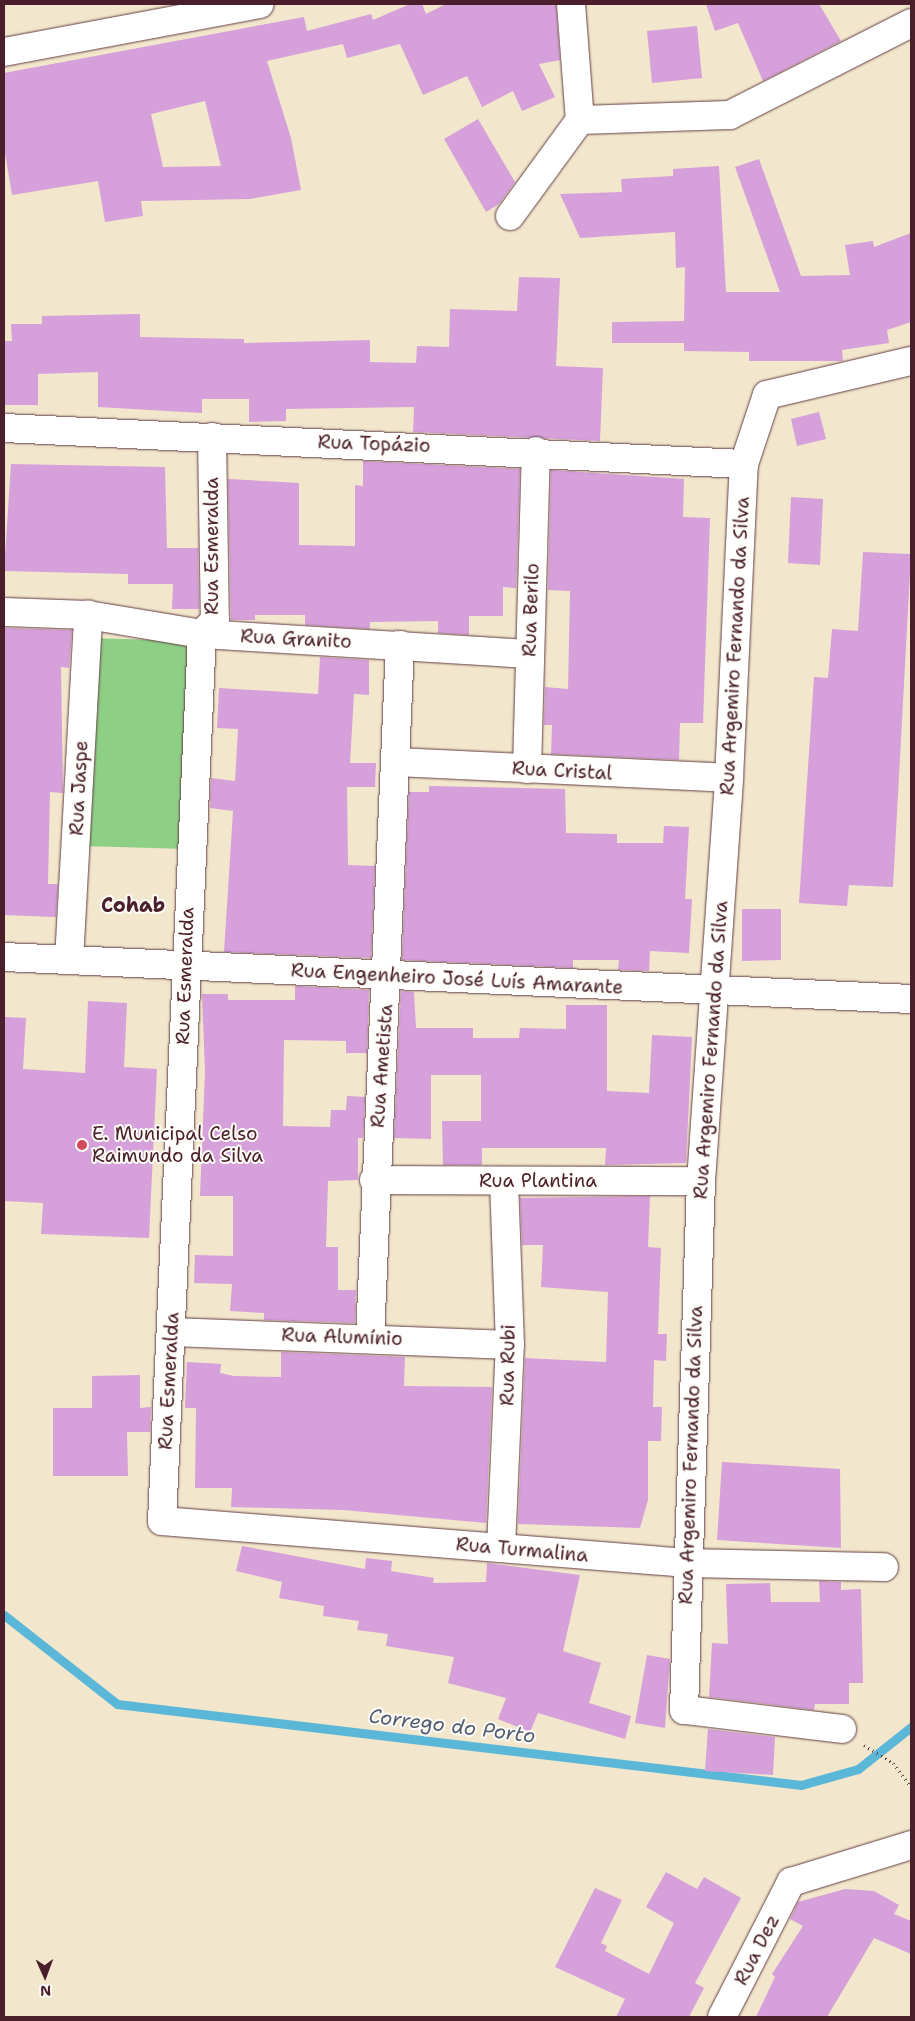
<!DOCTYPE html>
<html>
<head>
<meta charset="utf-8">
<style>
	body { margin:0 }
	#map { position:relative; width:915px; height:2021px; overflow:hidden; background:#f2e6cc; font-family:"Shantell Sans",sans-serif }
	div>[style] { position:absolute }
	.green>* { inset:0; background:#8ecf86 }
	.stream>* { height:9px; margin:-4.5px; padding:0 4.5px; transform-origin:4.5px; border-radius:4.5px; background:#5ab7d8 }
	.building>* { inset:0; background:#d6a0da }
	.path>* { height:3px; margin-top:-1.5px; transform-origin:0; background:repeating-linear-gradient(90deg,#633d43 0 1px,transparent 0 5px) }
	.roads { filter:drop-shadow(0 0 1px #633d43) drop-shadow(0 0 1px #633d43) }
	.minor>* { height:28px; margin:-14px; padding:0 14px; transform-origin:14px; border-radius:14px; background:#fff }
	.dots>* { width:14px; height:14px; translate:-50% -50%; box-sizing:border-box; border:2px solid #fdfcf7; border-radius:50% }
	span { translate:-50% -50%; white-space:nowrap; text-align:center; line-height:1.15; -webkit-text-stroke:4px #fdfcf7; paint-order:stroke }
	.street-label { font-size:19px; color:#4a1f2b }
	.poi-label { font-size:19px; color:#4a1f2b }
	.left { translate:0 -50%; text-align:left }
	.neighbourhood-label { font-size:20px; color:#4a1f2b; font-weight:700 }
	.water-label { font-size:20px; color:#505c70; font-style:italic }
	.frame { position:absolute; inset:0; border:5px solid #4a1f2b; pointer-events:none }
	.north { position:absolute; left:20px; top:1951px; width:50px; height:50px; -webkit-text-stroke:4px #fdfcf7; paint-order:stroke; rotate:178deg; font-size:14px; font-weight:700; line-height:20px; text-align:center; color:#4a1f2b }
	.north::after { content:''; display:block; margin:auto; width:18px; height:22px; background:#4a1f2b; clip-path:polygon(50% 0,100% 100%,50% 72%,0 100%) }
</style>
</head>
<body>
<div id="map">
	<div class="green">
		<div style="clip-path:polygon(90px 638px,192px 641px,187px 849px,84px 846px)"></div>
	</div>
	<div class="stream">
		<div style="left:4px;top:1615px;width:144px;rotate:38.2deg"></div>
		<div style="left:117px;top:1704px;width:689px;rotate:6.75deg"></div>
		<div style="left:801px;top:1785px;width:59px;rotate:-15.7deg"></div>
		<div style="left:858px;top:1769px;width:68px;rotate:-38.4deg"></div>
	</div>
	<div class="building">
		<div style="clip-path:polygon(evenodd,410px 4px,422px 4px,426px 14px,446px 4px,556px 4px,560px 60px,539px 64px,555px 97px,522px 111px,513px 91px,482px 107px,467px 76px,423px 95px,400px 44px,347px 58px,343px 44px,267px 61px,291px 138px,301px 190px,250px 199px,141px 201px,143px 216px,105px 222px,98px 181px,12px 195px,4px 147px,4px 73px,304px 17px,307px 31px,371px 14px,373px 20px,410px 4px,205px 101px,221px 166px,163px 167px,151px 114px,205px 101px)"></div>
		<div style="clip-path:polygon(706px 4px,819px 4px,841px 41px,763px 81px,738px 23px,715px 31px)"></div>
		<div style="clip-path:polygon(697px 26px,702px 78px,652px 83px,647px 31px)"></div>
		<div style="clip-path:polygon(478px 119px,515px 182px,499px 204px,486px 212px,444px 139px)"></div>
		<div style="clip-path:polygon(759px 159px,801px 276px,850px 275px,845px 245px,873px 241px,874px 247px,911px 233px,911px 322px,887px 330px,889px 343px,842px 350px,843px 361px,749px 361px,749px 352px,684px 351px,684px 343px,612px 343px,612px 322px,684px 321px,685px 267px,676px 268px,675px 232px,580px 238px,560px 194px,622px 192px,621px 179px,673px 176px,673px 169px,719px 166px,726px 292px,780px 292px,735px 167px)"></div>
		<div style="clip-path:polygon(519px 277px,560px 278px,556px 366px,603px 368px,600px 441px,413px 432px,414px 407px,286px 409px,286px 421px,249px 422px,249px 399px,202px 399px,202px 413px,98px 407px,98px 372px,38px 374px,38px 405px,4px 405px,4px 341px,12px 341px,11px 324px,42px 324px,42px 316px,140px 314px,140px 337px,244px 339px,244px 343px,370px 340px,370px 362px,416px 363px,417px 346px,449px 347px,450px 309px,517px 311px)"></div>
		<div style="clip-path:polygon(819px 412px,826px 439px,797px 446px,791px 419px)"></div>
		<div style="clip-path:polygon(363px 461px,520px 469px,516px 588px,503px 587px,503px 616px,469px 616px,469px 635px,438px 633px,438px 621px,370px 622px,370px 629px,305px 625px,305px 615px,255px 615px,255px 620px,231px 620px,228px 479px,299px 483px,299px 545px,355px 546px,355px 485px,363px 486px)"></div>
		<div style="clip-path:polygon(11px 464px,165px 467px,167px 548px,198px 548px,199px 609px,172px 609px,173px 584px,128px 584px,128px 574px,4px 571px)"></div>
		<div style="clip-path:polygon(551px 470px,684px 479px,683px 517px,710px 518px,703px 723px,680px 723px,679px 760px,551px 754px,552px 725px,544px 725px,545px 687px,568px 689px,570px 591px,548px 590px)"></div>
		<div style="clip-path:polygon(791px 497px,823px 499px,820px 565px,788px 563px)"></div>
		<div style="clip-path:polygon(863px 552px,911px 554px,893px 887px,849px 885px,847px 906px,799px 903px,814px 677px,828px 678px,832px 629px,858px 631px)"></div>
		<div style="clip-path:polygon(4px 628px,72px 630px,69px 668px,61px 667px,63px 793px,50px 792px,48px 884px,58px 884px,56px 917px,4px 915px)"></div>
		<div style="clip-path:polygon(320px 657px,369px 660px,369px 695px,354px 694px,350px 763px,376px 763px,375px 787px,347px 787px,348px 865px,375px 866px,371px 958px,224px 952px,233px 811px,210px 808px,211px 778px,235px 781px,238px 729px,217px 728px,219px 688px,318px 694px)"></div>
		<div style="clip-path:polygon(429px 786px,565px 789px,566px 833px,617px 834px,617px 843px,663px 843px,664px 826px,689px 827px,685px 899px,692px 899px,689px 953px,650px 951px,649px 971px,618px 970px,619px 960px,573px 960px,573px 968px,402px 960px,409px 792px,429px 792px)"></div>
		<div style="clip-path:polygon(742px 909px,781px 909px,781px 960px,742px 961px)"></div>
		<div style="clip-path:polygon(295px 986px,369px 990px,367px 1053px,346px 1053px,346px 1041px,284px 1040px,283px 1126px,330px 1127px,331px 1110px,346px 1110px,347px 1096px,365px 1097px,363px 1138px,358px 1138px,358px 1180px,328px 1181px,326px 1247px,338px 1247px,338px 1290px,356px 1290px,355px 1323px,264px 1320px,264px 1313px,230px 1311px,232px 1284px,194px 1283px,195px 1255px,233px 1256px,233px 1196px,200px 1196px,205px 1071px,202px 994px,228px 994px,228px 1000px,295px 1000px)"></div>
		<div style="clip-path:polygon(401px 991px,414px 992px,416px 1028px,473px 1028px,473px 1038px,519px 1038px,520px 1028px,566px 1029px,566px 1005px,607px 1005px,607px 1091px,649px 1093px,652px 1035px,692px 1037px,686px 1163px,605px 1165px,606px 1148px,482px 1148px,482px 1165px,443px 1165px,442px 1121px,481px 1121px,481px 1075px,431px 1075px,431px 1139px,394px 1138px)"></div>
		<div style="clip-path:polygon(88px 1001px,127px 1003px,124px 1067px,157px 1069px,149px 1238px,41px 1234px,43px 1203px,4px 1201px,4px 1017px,26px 1018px,23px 1069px,85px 1073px)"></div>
		<div style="clip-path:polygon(650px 1196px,648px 1247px,661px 1248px,658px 1334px,667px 1334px,666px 1361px,654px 1360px,653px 1407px,662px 1407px,661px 1441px,648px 1441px,648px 1500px,640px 1528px,518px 1524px,525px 1358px,606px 1362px,608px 1292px,541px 1287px,543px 1245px,522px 1245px,520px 1198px)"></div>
		<div style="clip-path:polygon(281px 1352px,405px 1357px,404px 1386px,492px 1387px,486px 1523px,343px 1510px,231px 1507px,232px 1488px,195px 1488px,196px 1408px,185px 1408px,187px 1362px,221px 1364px,220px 1373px,234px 1376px,281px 1377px)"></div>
		<div style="clip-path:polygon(140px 1375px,140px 1408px,151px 1407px,150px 1432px,127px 1432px,128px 1476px,53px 1476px,53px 1408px,92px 1408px,92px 1376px)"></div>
		<div style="clip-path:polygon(722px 1462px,840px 1469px,841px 1548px,717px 1540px)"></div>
		<div style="clip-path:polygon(242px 1546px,365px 1569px,366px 1558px,392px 1561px,391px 1571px,434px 1578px,433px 1583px,486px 1582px,487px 1563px,580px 1575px,563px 1651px,601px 1663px,589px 1703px,631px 1716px,625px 1739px,538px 1713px,530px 1732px,498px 1719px,506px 1698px,448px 1683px,454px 1657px,386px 1646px,388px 1634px,357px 1630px,359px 1621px,323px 1616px,324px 1606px,279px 1598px,282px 1582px,236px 1571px)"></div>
		<div style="clip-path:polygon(819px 1581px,841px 1582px,841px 1590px,861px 1589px,863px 1683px,849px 1683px,849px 1704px,815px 1704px,814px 1710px,709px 1697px,712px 1643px,728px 1644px,726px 1584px,770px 1583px,771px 1602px,820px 1602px)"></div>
		<div style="clip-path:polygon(647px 1655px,670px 1659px,665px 1728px,635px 1723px)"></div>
		<div style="clip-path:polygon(708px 1729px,775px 1737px,773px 1775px,705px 1771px)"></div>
		<div style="clip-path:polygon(666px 1872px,697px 1889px,704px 1877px,741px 1898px,695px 1983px,704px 1988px,689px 2017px,616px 2017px,625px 1999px,555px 1967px,595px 1888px,622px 1900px,601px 1943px,607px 1946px,605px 1951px,649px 1974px,674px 1923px,646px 1907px)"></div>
		<div style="clip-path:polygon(845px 1889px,874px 1891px,899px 1905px,894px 1914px,911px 1921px,911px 1954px,874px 1938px,827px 2017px,756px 2017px,775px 1977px,772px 1974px,803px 1926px,790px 1919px,798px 1902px)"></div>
	</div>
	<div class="path">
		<div style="left:864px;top:1745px;width:34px;rotate:32deg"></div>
		<div style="left:893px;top:1763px;width:30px;rotate:53deg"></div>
	</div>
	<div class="roads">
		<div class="minor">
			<div style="left:571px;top:4px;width:116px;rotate:85.6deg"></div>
			<div style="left:580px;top:120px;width:150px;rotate:-1.9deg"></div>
			<div style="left:730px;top:115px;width:203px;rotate:-26.9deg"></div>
			<div style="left:4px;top:52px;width:260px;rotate:-10.6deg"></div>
			<div style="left:510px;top:216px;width:119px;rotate:-53.9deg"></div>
			<div style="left:4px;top:428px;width:741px;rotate:2.79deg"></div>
			<div style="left:212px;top:437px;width:183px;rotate:89.1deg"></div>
			<div style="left:215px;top:620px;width:19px;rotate:133deg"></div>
			<div style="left:202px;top:634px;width:888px;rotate:92.58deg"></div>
			<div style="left:162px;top:1521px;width:527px;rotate:4.57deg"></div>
			<div style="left:687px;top:1563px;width:197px;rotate:1.2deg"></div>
			<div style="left:4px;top:612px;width:84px;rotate:2deg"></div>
			<div style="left:88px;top:615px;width:116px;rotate:9.5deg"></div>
			<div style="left:202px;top:634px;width:328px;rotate:3.5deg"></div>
			<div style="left:395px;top:762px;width:334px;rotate:2.7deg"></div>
			<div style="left:527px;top:769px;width:318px;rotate:-88.4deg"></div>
			<div style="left:4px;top:957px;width:908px;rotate:2.65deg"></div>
			<div style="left:69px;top:960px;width:346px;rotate:-86.8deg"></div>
			<div style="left:374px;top:1180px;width:327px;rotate:0.2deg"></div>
			<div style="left:173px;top:1332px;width:337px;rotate:2.2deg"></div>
			<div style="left:370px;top:1338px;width:694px;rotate:-87.52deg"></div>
			<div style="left:501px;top:1548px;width:203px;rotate:-87.5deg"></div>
			<div style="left:510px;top:1345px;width:164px;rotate:-92.1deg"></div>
			<div style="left:842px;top:1729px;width:159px;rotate:-173.1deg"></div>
			<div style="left:684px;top:1710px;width:529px;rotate:-88.16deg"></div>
			<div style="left:701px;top:1181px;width:404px;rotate:-86deg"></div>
			<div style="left:729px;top:778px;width:314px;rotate:-87.3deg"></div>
			<div style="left:744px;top:464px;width:73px;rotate:-71.6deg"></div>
			<div style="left:767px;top:395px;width:148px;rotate:-13.3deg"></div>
			<div style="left:722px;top:2017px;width:152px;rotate:-62.9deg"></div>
			<div style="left:791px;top:1882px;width:126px;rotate:-17.1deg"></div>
		</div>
	</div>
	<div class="dots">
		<div style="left:82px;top:1145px;background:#d1495b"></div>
	</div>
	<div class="street-label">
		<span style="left:374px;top:444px;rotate:2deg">Rua Topázio</span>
		<span style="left:212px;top:546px;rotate:-90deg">Rua Esmeralda</span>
		<span style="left:531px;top:610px;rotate:-88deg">Rua Berilo</span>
		<span style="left:296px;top:639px;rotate:3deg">Rua Granito</span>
		<span style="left:735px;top:646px;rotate:-87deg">Rua Argemiro Fernando da Silva</span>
		<span style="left:562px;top:771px;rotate:3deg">Rua Cristal</span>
		<span style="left:79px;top:788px;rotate:-87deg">Rua Jaspe</span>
		<span style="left:185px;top:976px;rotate:-88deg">Rua Esmeralda</span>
		<span style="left:457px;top:979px;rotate:3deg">Rua Engenheiro José Luís Amarante</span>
		<span style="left:711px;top:1050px;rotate:-86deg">Rua Argemiro Fernando da Silva</span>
		<span style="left:382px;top:1066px;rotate:-86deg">Rua Ametista</span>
		<span style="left:538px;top:1181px">Rua Plantina</span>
		<span style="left:342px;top:1337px;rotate:2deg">Rua Alumínio</span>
		<span style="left:508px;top:1365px;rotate:-89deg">Rua Rubi</span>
		<span style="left:169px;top:1381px;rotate:-87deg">Rua Esmeralda</span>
		<span style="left:691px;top:1455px;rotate:-88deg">Rua Argemiro Fernando da Silva</span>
		<span style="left:522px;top:1550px;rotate:5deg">Rua Turmalina</span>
		<span style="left:757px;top:1950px;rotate:-63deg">Rua Dez</span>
	</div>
	<div class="poi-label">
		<span class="left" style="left:92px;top:1145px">E. Municipal Celso<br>Raimundo da Silva</span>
	</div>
	<div class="neighbourhood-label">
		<span style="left:133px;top:905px">Cohab</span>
	</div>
	<div class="water-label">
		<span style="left:452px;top:1726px;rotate:7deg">Corrego do Porto</span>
	</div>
	<div class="frame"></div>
	<div class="north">N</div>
</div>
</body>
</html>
